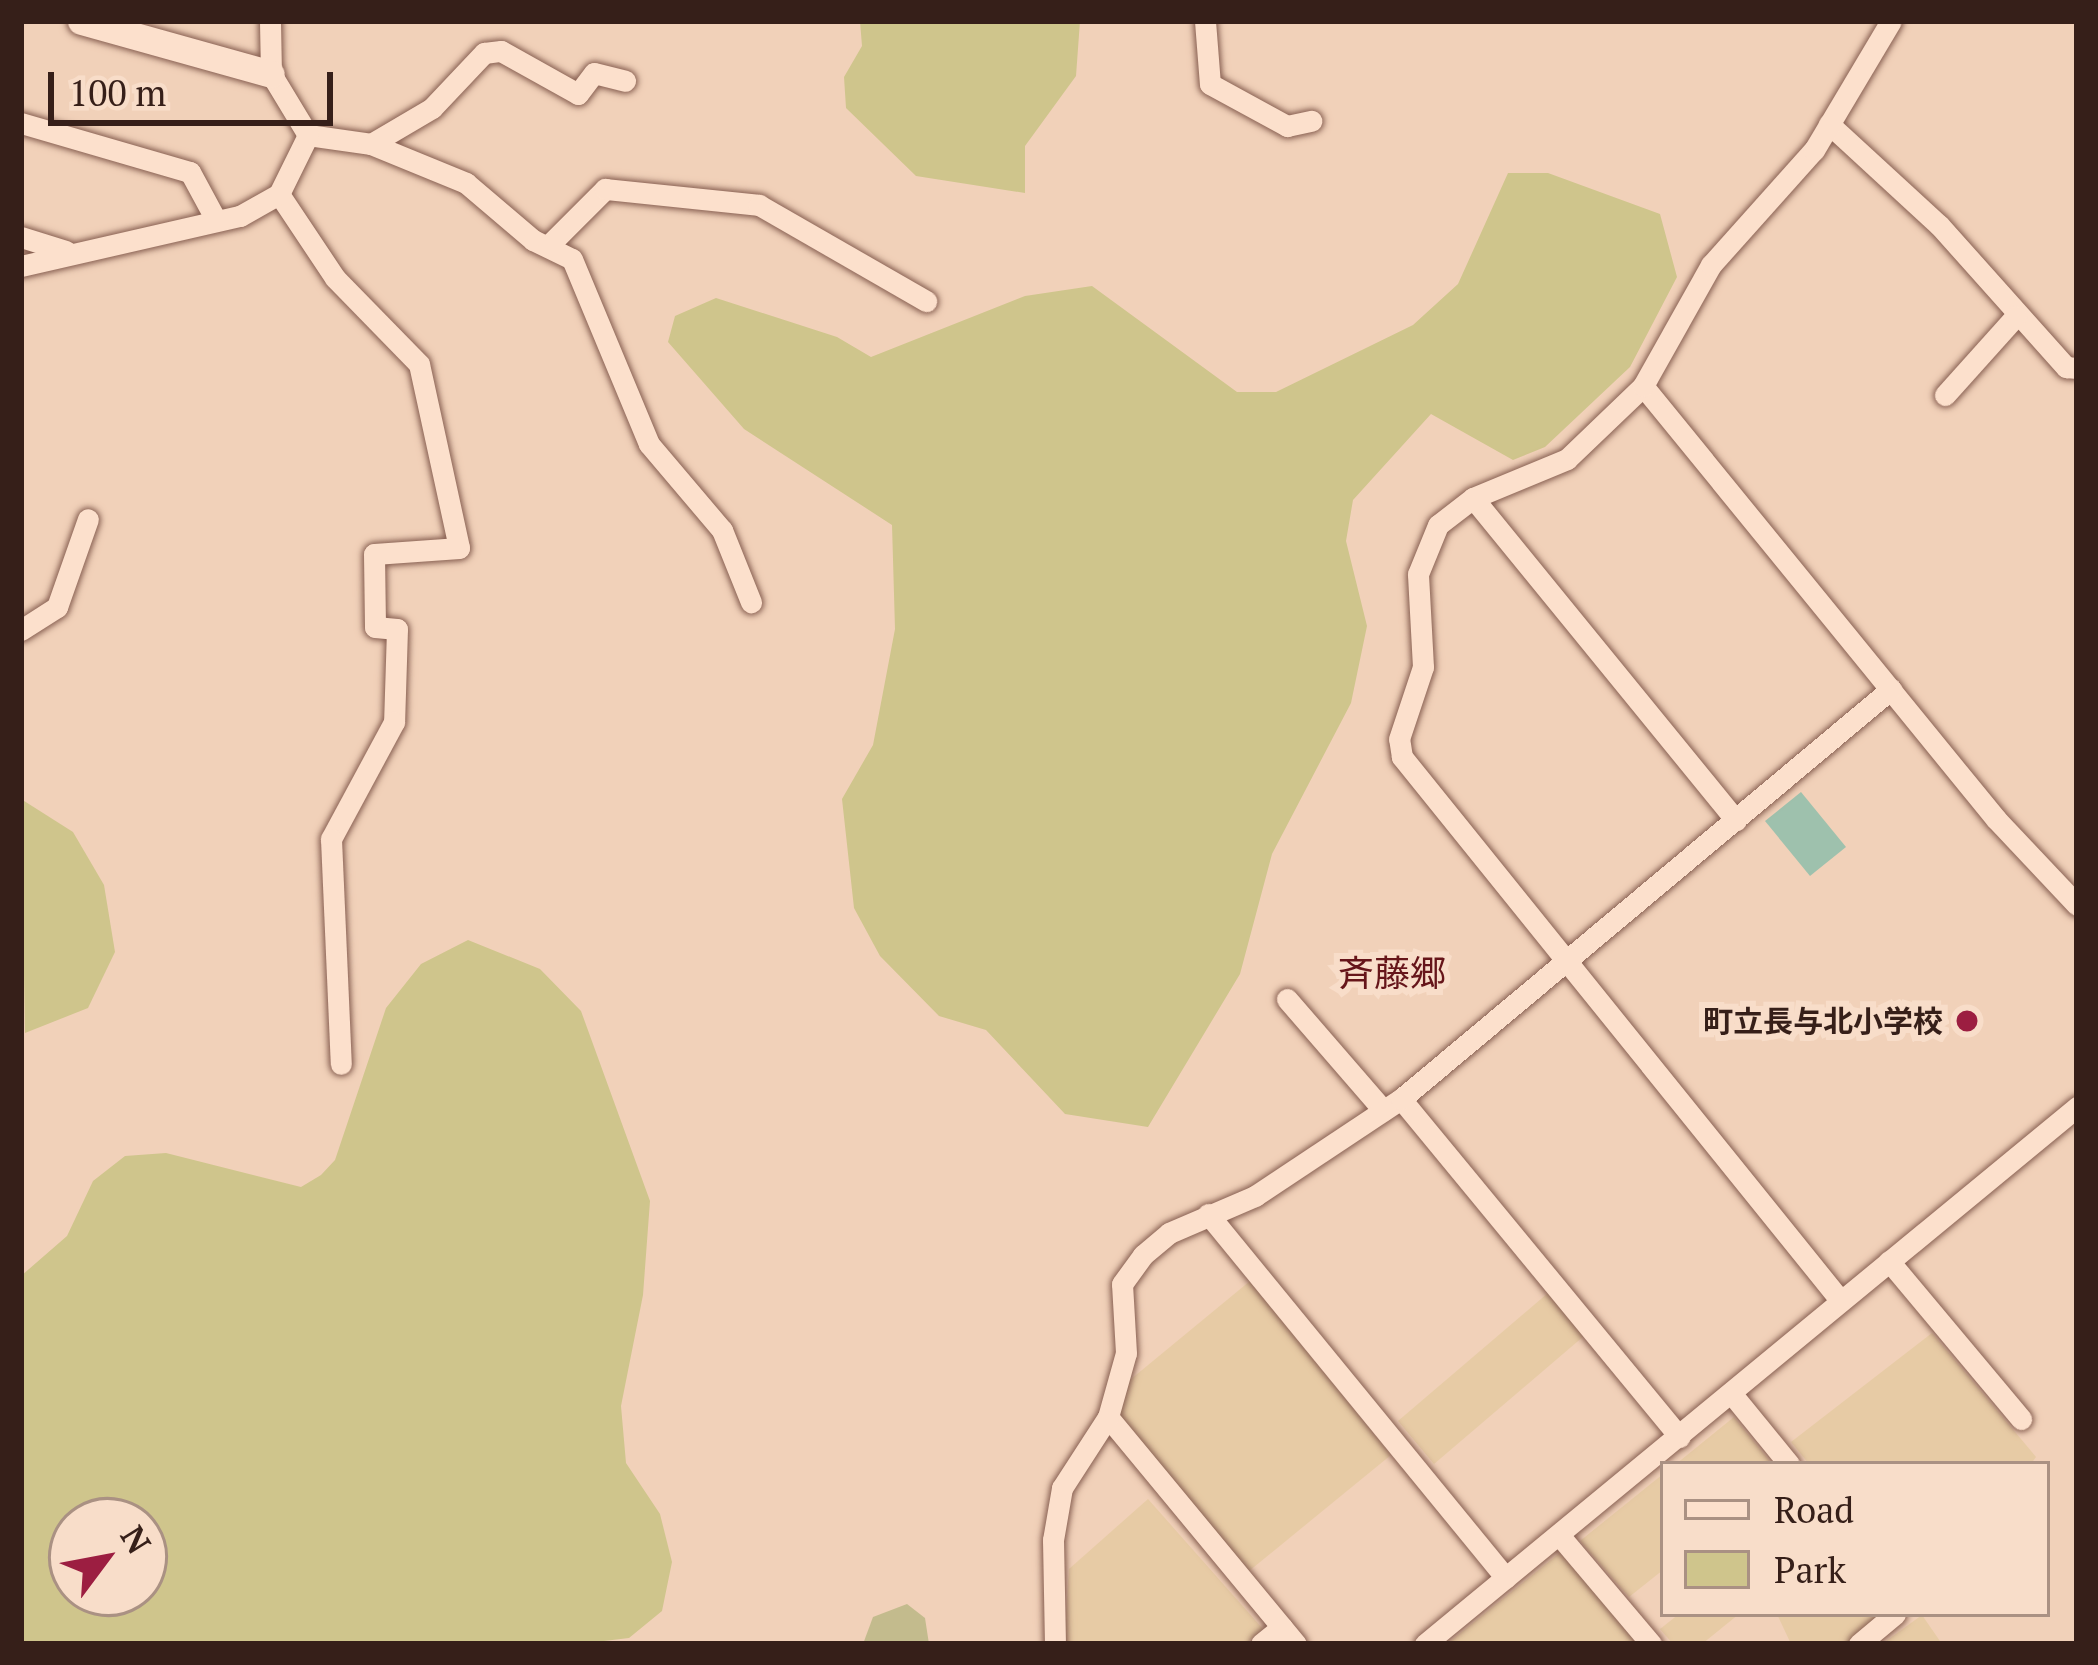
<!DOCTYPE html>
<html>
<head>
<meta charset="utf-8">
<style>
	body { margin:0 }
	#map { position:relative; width:2098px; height:1665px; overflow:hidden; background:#f1d1b9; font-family:"PT Serif","Noto Sans JP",serif }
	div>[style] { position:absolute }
	.farmland>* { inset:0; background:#e7cba5 }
	.green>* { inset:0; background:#cfc58c }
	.cemetery>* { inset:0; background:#c3bb8d }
	.water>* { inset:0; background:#9ec1ad }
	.roads { filter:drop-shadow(0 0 3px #886052) drop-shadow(0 0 3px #886052) }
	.minor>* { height:21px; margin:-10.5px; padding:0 10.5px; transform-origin:10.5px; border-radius:10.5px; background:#fce0cc }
	.tertiary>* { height:27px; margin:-13.5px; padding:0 13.5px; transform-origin:13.5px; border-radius:13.5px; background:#fce0cc }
	.dots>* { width:33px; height:33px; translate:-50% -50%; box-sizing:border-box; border:6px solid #f8ddc9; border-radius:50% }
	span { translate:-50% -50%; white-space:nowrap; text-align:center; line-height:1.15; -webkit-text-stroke:12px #f8ddc9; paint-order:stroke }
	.poi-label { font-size:30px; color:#361f19; font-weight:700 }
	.right { translate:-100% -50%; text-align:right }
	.quarter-label { font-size:36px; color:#66151a }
	.frame { position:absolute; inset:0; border:24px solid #361f19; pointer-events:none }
	.legend { position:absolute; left:1660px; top:1461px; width:390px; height:156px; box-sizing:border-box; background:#f8ddc9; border:3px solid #aa9183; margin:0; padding:15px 21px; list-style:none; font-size:36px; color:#361f19 }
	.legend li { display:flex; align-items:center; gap:24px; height:60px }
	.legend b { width:60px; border:3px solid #aa9183 }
	.north { position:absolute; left:48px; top:1497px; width:120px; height:120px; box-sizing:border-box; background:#f8ddc9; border:3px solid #aa9183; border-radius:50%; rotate:58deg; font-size:33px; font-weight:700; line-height:48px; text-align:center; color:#361f19 }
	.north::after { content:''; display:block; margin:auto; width:42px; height:54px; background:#9c1e41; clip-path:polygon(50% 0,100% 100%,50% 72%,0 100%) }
	.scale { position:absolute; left:48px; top:72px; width:285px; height:54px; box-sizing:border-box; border:6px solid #361f19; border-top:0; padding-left:15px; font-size:36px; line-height:42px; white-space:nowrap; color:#361f19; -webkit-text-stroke:9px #f8ddc9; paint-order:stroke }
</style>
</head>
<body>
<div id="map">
	<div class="farmland">
		<div style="clip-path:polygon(1250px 1281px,1391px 1455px,1243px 1576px,1115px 1419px,1119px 1389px)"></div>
		<div style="clip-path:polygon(1548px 1293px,1584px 1336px,1434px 1464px,1398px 1421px)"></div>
		<div style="clip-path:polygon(1932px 1333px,2036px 1457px,2031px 1464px,1809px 1464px,1791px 1442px)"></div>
		<div style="clip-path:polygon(1734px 1417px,1772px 1464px,1676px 1464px)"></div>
		<div style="clip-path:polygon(1663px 1474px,1663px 1570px,1629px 1597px,1580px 1541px)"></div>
		<div style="clip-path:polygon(1148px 1499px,1263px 1629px,1245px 1644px,1064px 1644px,1069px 1569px)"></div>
		<div style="clip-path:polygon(1562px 1551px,1639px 1644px,1447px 1644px)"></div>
		<div style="clip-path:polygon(1679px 1614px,1739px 1614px,1702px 1644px,1673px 1644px,1660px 1629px)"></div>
		<div style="clip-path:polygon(1777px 1614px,1885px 1614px,1848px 1644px,1791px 1644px)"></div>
		<div style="clip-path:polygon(1922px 1615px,1942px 1644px,1882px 1644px)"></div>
	</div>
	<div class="green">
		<div style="clip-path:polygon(860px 21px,1080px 21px,1076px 76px,1025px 146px,1025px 193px,916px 176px,846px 108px,844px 77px,862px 46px)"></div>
		<div style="clip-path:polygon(1508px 173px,1548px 173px,1660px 214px,1677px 277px,1630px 367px,1545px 447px,1513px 460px,1431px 414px,1353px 500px,1346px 541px,1367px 626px,1351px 703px,1272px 854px,1240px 974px,1148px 1127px,1065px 1114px,986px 1030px,939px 1016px,880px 956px,854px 908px,842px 799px,873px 745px,895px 629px,892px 525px,744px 429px,668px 342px,675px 316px,716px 298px,837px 337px,871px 357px,1025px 296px,1092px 286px,1237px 392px,1276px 392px,1413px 325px,1458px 284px)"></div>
		<div style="clip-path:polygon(21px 799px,73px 832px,104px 885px,115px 952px,88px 1008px,25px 1033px)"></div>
		<div style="clip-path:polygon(evenodd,468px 940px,540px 969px,581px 1011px,650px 1201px,643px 1295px,621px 1406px,626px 1463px,660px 1514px,672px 1562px,662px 1611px,629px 1638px,579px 1644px,21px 1644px,21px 1276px,67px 1236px,93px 1181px,125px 1156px,166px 1153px,301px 1187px,321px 1175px,335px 1160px,386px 1008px,421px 964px,468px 940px,72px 1521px,144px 1521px,144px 1593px,72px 1593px,72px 1521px)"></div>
	</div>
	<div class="cemetery">
		<div style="clip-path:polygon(907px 1604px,925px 1618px,929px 1644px,863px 1644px,873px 1617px)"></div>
	</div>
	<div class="water">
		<div style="clip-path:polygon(1801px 792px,1846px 847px,1810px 876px,1765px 821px)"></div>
	</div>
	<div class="roads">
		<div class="minor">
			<div style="left:1205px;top:21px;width:63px;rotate:85.5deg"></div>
			<div style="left:1210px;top:84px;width:88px;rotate:28.6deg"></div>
			<div style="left:1287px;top:126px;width:25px;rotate:-12deg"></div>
			<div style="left:21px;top:123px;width:176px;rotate:16.2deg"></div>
			<div style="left:190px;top:172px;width:55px;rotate:61.6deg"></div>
			<div style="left:1829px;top:124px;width:149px;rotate:42.6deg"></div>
			<div style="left:1939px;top:225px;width:191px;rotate:48.2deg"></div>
			<div style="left:2066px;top:367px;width:11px;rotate:5deg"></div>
			<div style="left:308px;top:135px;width:64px;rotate:8.1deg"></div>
			<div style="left:371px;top:144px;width:103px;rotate:22.3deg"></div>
			<div style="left:466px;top:183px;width:88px;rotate:40.4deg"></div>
			<div style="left:533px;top:240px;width:43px;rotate:26deg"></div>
			<div style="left:572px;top:259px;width:200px;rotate:67.4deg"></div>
			<div style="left:649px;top:444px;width:113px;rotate:49.7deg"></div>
			<div style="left:722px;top:530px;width:78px;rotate:68.1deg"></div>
			<div style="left:371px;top:144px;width:71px;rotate:-30.5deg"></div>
			<div style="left:432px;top:108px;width:76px;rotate:-46.6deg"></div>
			<div style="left:484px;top:53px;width:17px;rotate:-7deg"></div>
			<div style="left:501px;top:51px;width:88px;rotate:29.2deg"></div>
			<div style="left:578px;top:94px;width:26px;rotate:-53deg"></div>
			<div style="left:594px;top:73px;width:32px;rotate:14deg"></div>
			<div style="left:279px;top:194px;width:101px;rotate:56.3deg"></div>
			<div style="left:335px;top:278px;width:120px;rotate:45.7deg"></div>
			<div style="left:419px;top:364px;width:188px;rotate:77.7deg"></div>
			<div style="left:459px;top:548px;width:85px;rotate:176deg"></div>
			<div style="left:374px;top:554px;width:73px;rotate:89.2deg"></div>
			<div style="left:375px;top:627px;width:22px;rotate:5deg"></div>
			<div style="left:397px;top:629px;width:93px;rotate:91.8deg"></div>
			<div style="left:394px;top:722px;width:133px;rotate:118.3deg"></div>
			<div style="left:331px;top:839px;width:225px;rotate:87.5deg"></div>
			<div style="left:21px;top:237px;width:47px;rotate:17.3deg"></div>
			<div style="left:548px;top:246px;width:81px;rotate:-45deg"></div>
			<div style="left:605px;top:189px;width:155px;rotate:5.9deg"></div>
			<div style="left:759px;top:205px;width:193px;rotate:29.9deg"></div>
			<div style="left:21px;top:266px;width:225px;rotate:-12.9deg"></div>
			<div style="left:240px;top:216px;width:45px;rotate:-29.4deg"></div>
			<div style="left:279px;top:194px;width:66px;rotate:-63.8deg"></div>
			<div style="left:308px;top:135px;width:71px;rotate:-121.2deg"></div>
			<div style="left:271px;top:74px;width:53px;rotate:-91.1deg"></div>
			<div style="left:1643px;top:386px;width:559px;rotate:50.81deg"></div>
			<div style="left:1996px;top:819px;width:118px;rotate:46.7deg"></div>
			<div style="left:1945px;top:395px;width:106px;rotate:-48.1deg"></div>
			<div style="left:1473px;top:498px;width:416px;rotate:50.8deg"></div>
			<div style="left:21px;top:630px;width:43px;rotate:-32.6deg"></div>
			<div style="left:57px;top:607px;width:93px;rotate:-70.6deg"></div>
			<div style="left:1287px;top:999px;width:147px;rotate:49.1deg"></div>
			<div style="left:1401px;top:1099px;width:438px;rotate:50.5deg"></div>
			<div style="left:1208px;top:1214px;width:470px;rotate:50.7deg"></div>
			<div style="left:1889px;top:1261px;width:206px;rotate:50.1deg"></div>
			<div style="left:1840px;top:1300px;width:698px;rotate:-128.89deg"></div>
			<div style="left:1402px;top:757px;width:18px;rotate:-99deg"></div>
			<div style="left:1399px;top:739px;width:76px;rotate:-71.6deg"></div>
			<div style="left:1423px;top:667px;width:93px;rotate:-93.1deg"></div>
			<div style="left:1418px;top:574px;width:53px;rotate:-67.8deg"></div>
			<div style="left:1438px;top:525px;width:44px;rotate:-37.6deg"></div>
			<div style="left:1473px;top:498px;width:102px;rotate:-22.5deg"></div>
			<div style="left:1567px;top:459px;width:105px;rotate:-43.8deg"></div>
			<div style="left:1643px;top:386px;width:139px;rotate:-60.7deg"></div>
			<div style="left:1711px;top:265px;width:154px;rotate:-48.2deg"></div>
			<div style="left:1814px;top:150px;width:150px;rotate:-59.2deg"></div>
			<div style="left:1731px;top:1393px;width:92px;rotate:50.8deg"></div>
			<div style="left:1108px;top:1417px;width:295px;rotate:50.4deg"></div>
			<div style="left:1559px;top:1535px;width:143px;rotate:49.8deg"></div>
			<div style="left:1055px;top:1644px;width:104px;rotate:-91.1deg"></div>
			<div style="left:1053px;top:1540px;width:53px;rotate:-80.2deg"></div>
			<div style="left:1062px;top:1488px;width:85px;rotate:-57.1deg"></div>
			<div style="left:1108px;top:1417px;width:66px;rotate:-74.3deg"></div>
			<div style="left:1126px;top:1353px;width:69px;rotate:-93.3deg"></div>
			<div style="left:1122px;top:1284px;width:36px;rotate:-54deg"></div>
			<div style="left:1143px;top:1255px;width:34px;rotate:-40deg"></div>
			<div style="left:1169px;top:1233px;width:94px;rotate:-23.3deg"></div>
			<div style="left:1255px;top:1196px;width:175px;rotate:-33.6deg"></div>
			<div style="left:1401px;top:1099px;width:639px;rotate:-39.92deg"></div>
			<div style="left:1261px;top:1644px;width:27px;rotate:-39deg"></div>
			<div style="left:1425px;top:1644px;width:845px;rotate:-39.48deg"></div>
			<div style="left:1859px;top:1644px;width:47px;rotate:-39.8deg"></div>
		</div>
		<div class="tertiary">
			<div style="left:81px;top:21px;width:197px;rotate:15.6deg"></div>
		</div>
	</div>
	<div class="dots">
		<div style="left:1967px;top:1021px;background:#9c1e41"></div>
	</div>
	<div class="poi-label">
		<span class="right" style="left:1943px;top:1021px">町立長与北小学校</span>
	</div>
	<div class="quarter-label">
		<span style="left:1392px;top:973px">斉藤郷</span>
	</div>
	<div class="frame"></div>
	<ul class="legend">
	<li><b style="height:15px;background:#fce0cc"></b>Road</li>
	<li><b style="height:33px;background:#cfc58c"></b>Park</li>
	</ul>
	<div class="north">N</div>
	<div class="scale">100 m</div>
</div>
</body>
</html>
